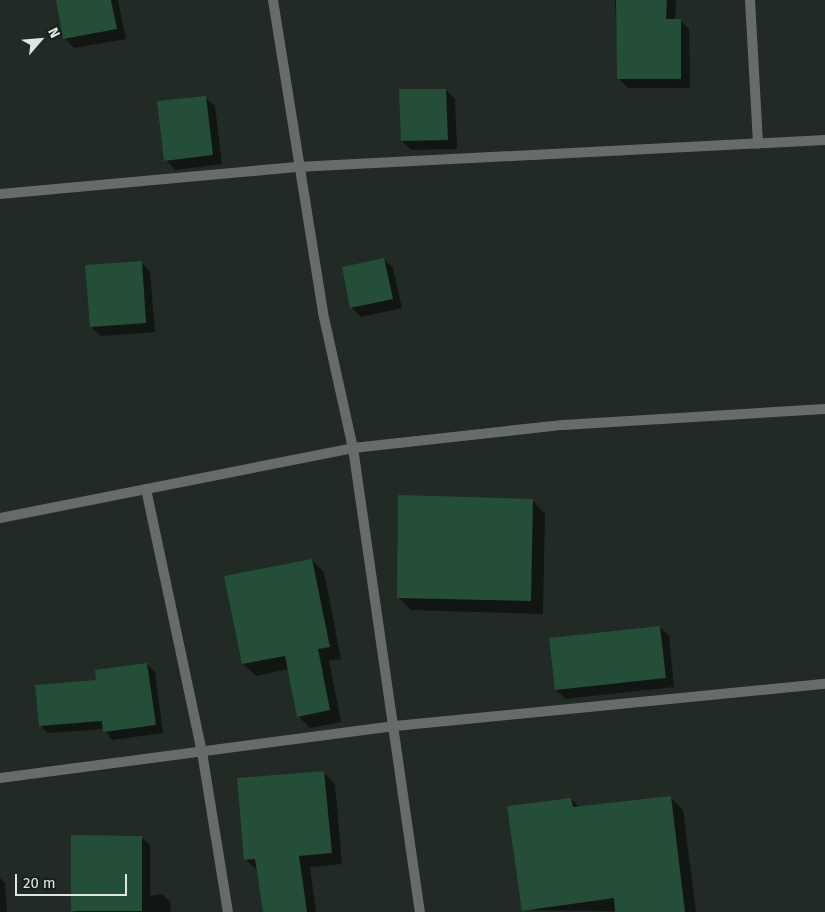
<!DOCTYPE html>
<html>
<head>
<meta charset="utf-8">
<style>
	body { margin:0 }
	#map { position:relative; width:825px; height:912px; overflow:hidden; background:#212a24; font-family:"Fira Sans",sans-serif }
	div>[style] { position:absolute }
	.shadow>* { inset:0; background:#0007 }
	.building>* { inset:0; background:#244e37 }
	.minor>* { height:10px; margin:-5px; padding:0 5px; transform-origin:5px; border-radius:5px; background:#676c69 }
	span { translate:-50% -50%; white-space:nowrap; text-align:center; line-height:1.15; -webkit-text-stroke:4px #18201b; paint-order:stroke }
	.north { position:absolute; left:15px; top:15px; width:50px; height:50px; -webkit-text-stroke:4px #18201b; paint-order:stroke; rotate:63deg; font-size:14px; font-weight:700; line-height:20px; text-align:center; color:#e0e5e2 }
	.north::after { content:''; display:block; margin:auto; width:18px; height:22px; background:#e0e5e2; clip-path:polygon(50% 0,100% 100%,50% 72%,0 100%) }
	.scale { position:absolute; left:15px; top:874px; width:112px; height:22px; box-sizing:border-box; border:2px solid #e0e5e2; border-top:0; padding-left:6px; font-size:15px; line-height:18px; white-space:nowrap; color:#e0e5e2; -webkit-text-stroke:4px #18201b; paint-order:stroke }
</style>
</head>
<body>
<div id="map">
	<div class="shadow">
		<div style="clip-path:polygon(57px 0,118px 0,126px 39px,74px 48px,64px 38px)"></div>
		<div style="clip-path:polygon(615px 0,676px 0,675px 20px,680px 20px,689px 29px,690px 88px,628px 88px,619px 79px)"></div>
		<div style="clip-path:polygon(446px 90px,455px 99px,457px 149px,411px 150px,402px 141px)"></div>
		<div style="clip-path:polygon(205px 97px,215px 106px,222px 164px,175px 170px,166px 160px)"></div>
		<div style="clip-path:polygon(384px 259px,393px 268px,402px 308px,361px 317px,352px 308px)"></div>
		<div style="clip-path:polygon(141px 262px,150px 272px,155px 332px,101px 336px,91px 327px)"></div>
		<div style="clip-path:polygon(532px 500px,545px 514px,543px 614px,411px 610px,398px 597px)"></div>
		<div style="clip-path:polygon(312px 560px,324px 572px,341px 659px,329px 661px,341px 722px,310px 728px,298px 716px,289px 669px,256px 676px,243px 664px)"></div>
		<div style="clip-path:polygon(660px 627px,669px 636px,674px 687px,565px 699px,556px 690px,550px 639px)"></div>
		<div style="clip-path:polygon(147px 664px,155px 672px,163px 733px,112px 740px,104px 729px,48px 733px,40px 725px,97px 681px)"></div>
		<div style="clip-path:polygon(324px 773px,335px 784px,342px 864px,310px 867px,316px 912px,264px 912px,258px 871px,245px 859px)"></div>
		<div style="clip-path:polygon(670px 797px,683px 810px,696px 912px,523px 910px,571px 799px,580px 808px)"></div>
		<div style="clip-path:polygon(141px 837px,150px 845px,150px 896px,162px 894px,170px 902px,171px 912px,74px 912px)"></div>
		<div style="clip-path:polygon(0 878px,5px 883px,7px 912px,0 912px)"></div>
	</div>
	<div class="building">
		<div style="clip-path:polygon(56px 0,111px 0,117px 29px,63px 39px)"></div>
		<div style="clip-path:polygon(616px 0,667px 0,666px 19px,681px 19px,681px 79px,617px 79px)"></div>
		<div style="clip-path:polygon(399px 89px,446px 89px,448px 140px,401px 141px)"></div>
		<div style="clip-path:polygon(206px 96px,213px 155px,164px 161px,157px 101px)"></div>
		<div style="clip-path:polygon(384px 258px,393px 299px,350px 308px,342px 267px)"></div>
		<div style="clip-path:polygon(142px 261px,146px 323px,90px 327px,85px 265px)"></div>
		<div style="clip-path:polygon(398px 495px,533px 499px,531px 601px,397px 598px)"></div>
		<div style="clip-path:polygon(312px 559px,330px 647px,318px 649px,330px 710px,297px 717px,285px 656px,242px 664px,224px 576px)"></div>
		<div style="clip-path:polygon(660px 626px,666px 678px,555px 690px,549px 638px)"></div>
		<div style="clip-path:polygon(147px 663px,156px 725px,103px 732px,102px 721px,39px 726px,35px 685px,96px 680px,95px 670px)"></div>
		<div style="clip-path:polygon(324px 771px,332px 853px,299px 856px,307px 912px,263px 912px,255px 859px,244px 860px,237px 778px)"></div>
		<div style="clip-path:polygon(671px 796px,685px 912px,615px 912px,614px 898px,522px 911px,507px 806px,571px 798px,573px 807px)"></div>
		<div style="clip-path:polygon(71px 835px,142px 836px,142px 911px,71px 911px)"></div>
	</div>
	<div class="minor">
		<div style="left:273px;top:0;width:317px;rotate:80.9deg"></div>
		<div style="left:323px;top:313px;width:138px;rotate:77.5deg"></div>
		<div style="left:353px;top:448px;width:469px;rotate:81.8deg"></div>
		<div style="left:750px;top:0;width:144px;rotate:86.8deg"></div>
		<div style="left:0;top:194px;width:298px;rotate:-5.2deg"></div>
		<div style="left:297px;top:167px;width:529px;rotate:-2.93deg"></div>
		<div style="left:146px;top:489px;width:269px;rotate:78deg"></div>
		<div style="left:202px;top:752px;width:162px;rotate:80.8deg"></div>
		<div style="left:0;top:518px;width:360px;rotate:-11.2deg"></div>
		<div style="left:353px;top:448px;width:211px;rotate:-6.3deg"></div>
		<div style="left:563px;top:425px;width:262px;rotate:-3.5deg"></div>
		<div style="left:0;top:778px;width:398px;rotate:-7.5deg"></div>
		<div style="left:395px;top:726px;width:432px;rotate:-5.6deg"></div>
	</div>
	<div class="north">N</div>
	<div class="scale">20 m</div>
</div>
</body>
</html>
